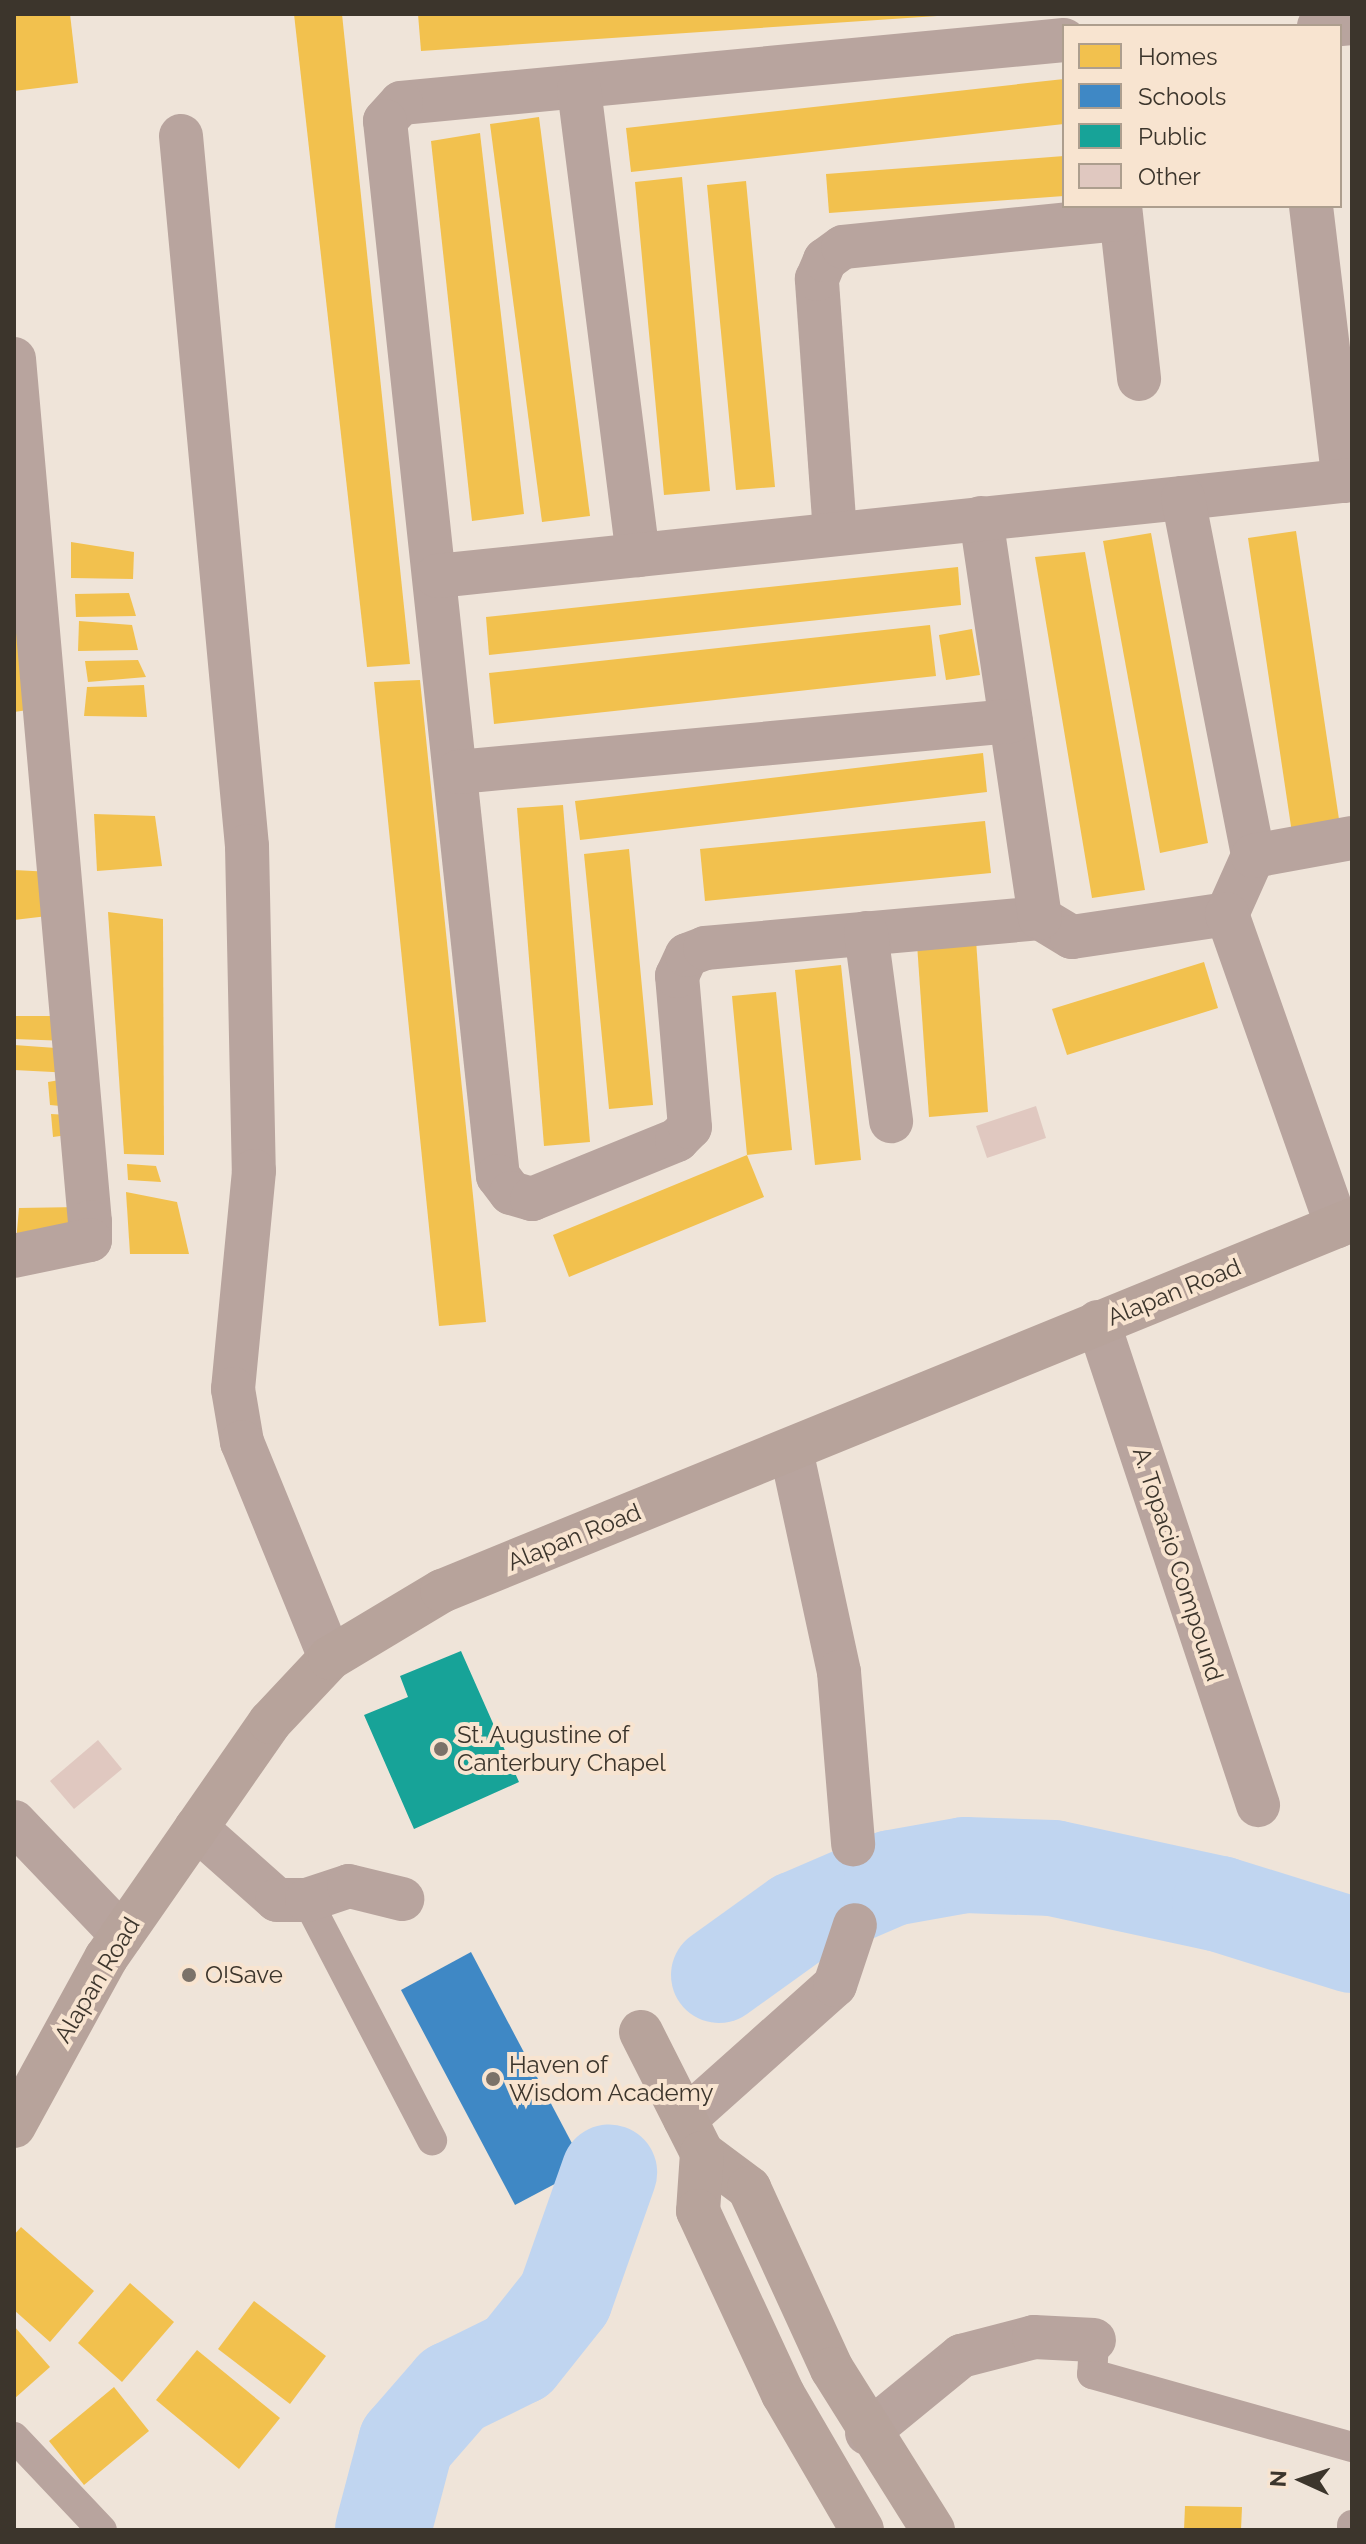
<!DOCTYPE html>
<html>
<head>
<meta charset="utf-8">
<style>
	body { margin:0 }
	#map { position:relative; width:1366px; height:2544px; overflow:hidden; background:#efe4d9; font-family:Raleway,sans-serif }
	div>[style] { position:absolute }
	.homes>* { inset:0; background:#f2c14e }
	.schools>* { inset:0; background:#3f88c5 }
	.public>* { inset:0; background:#17a398 }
	.river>* { height:96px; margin:-48px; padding:0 48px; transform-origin:48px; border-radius:48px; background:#c0d5f0 }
	.building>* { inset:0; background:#e0c8c0 }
	.lane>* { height:30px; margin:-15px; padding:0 15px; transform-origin:15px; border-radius:15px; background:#b8a49e }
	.street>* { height:44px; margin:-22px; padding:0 22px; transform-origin:22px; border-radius:22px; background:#b8a49e }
	.secondary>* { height:44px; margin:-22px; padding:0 22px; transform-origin:22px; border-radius:22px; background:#b7a39b }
	.dots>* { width:22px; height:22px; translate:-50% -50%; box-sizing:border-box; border:4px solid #f8e4d0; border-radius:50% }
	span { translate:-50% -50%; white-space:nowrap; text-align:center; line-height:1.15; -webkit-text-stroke:8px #f8e4d0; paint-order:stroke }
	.street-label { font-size:24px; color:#3c352c }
	.poi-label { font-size:24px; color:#3c352c }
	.left { translate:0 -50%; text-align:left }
	.frame { position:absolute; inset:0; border:16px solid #3c352c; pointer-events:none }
	.legend { position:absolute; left:1062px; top:24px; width:280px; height:184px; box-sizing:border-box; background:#f8e4d0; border:2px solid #ad9e8e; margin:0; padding:10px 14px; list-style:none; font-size:24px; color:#3c352c }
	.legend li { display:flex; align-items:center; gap:16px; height:40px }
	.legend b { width:40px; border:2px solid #ad9e8e }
	.north { position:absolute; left:1262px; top:2440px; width:80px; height:80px; -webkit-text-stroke:6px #f8e4d0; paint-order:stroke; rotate:273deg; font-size:22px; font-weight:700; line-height:32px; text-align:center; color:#3c352c }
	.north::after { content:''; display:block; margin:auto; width:28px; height:36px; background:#3c352c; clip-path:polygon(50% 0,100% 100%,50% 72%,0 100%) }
</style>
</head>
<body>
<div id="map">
	<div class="homes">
		<div style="clip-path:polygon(14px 14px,70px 14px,78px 83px,14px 91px)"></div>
		<div style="clip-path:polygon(294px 14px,342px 14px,410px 664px,367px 667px)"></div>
		<div style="clip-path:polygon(418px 14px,937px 14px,937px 16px,421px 51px)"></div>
		<div style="clip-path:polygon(1064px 79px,1064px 124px,631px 172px,626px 128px)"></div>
		<div style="clip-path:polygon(539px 117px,590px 516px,542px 522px,490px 124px)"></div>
		<div style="clip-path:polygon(480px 133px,524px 514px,472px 521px,431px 141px)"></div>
		<div style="clip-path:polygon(1064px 156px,1064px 196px,829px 213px,826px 174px)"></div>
		<div style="clip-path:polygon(682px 177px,710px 491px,664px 495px,635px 182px)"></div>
		<div style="clip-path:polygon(746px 181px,775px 487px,736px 490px,707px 185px)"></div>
		<div style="clip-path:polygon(1296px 531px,1340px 826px,1292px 833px,1248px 538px)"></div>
		<div style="clip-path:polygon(1151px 533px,1208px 843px,1160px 853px,1103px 541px)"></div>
		<div style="clip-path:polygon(71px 542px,134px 552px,133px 579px,71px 578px)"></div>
		<div style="clip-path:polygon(1085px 552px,1145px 890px,1092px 898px,1035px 557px)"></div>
		<div style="clip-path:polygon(958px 567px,961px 605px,489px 655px,486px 617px)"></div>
		<div style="clip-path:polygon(129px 593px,136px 616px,76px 617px,75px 594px)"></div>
		<div style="clip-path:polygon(79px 621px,132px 625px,138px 650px,78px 651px)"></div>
		<div style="clip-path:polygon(930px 625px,936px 676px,494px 724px,489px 673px)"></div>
		<div style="clip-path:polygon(972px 629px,980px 675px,946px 680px,939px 635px)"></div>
		<div style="clip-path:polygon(14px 632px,20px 632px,28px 710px,14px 712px)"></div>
		<div style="clip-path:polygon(138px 660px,146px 677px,88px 682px,85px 661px)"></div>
		<div style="clip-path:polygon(420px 680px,486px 1322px,439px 1326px,374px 682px)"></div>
		<div style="clip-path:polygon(144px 685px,147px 717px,84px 716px,87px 687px)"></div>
		<div style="clip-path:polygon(983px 753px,987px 792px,580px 840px,575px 801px)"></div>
		<div style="clip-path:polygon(563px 805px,590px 1142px,544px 1146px,517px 808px)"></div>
		<div style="clip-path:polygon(94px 814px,155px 816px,162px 866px,97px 871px)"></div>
		<div style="clip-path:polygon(985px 821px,991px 873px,705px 901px,700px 849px)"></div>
		<div style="clip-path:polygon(629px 849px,653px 1105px,609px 1109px,584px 854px)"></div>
		<div style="clip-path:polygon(14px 870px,52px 872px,56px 915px,14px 920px)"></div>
		<div style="clip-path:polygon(108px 912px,163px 919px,164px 1155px,124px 1154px)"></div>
		<div style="clip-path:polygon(976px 940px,988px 1112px,929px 1117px,917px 944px)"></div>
		<div style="clip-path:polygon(1204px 962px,1218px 1008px,1067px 1055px,1052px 1009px)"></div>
		<div style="clip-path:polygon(841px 965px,861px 1160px,815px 1165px,795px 970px)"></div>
		<div style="clip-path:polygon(776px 992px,792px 1150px,747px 1155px,732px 996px)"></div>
		<div style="clip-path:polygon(14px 1016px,63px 1016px,68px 1041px,14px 1039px)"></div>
		<div style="clip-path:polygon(14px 1045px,70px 1049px,72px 1073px,14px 1070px)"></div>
		<div style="clip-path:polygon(71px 1078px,71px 1107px,50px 1105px,48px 1082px)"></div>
		<div style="clip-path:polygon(51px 1114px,69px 1115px,75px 1134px,53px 1137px)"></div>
		<div style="clip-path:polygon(747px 1155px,764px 1197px,569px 1277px,553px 1235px)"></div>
		<div style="clip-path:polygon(127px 1164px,156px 1166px,161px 1182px,128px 1180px)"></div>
		<div style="clip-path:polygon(126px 1192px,177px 1202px,189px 1254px,130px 1254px)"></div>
		<div style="clip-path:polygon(79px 1207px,87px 1238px,16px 1242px,19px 1208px)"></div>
		<div style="clip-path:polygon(21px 2227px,94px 2291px,50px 2342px,14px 2310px,14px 2235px)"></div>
		<div style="clip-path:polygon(130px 2283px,174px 2322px,122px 2382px,78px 2343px)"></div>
		<div style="clip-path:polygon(254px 2301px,326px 2356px,290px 2404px,218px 2349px)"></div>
		<div style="clip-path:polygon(14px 2326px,50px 2367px,14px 2399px)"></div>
		<div style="clip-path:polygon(197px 2350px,280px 2418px,239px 2469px,156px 2400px)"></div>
		<div style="clip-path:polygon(114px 2387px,149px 2431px,84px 2485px,49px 2441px)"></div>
		<div style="clip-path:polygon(1185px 2506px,1242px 2507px,1241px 2530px,1184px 2530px)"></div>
	</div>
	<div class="schools">
		<div style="clip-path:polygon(471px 1952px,585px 2168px,515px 2205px,401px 1990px)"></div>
	</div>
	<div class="public">
		<div style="clip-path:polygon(461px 1651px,519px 1782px,414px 1829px,364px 1715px,408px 1697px,400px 1676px)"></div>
	</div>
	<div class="river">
		<div style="left:719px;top:1975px;width:96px;rotate:-35.7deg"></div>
		<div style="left:797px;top:1919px;width:103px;rotate:-23.3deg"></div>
		<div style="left:892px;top:1878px;width:74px;rotate:-10.1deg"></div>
		<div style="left:965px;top:1865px;width:88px;rotate:2deg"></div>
		<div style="left:1053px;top:1868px;width:171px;rotate:12.2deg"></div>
		<div style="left:1220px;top:1904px;width:138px;rotate:17.3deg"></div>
		<div style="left:383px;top:2530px;width:90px;rotate:-75.2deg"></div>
		<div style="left:406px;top:2443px;width:72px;rotate:-49deg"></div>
		<div style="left:453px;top:2389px;width:72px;rotate:-26.2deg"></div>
		<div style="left:518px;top:2357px;width:75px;rotate:-51.5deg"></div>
		<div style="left:565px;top:2298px;width:133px;rotate:-70.6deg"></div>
	</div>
	<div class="building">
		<div style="clip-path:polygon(1036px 1106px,1046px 1138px,987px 1158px,976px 1126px)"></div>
		<div style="clip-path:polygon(98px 1740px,122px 1769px,74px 1809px,50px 1781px)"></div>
	</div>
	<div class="lane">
		<div style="left:307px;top:1900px;width:271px;rotate:62.5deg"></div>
		<div style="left:1094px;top:2340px;width:34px;rotate:93deg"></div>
		<div style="left:1092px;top:2374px;width:270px;rotate:15.7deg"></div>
		<div style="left:14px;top:2437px;width:128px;rotate:46.6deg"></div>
		<div style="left:1352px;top:2530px;width:5px;rotate:-90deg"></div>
	</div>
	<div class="street">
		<div style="left:1319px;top:26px;width:33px;rotate:-5deg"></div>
		<div style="left:1064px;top:40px;width:666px;rotate:174.57deg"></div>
		<div style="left:401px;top:103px;width:24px;rotate:132deg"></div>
		<div style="left:385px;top:121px;width:1061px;rotate:83.89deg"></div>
		<div style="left:498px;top:1176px;width:21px;rotate:53deg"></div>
		<div style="left:511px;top:1193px;width:22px;rotate:16deg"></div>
		<div style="left:532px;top:1199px;width:157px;rotate:-22.1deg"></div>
		<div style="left:677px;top:1140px;width:18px;rotate:-45deg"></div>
		<div style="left:690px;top:1127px;width:152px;rotate:-94.9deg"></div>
		<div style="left:677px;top:976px;width:23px;rotate:-65deg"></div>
		<div style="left:687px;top:955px;width:19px;rotate:-21deg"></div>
		<div style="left:705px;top:948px;width:336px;rotate:-5.1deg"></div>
		<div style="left:1040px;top:918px;width:37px;rotate:31deg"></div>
		<div style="left:1072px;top:937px;width:157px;rotate:-8.4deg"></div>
		<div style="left:579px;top:89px;width:470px;rotate:82.8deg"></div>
		<div style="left:181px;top:136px;width:713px;rotate:84.69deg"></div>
		<div style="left:247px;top:846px;width:325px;rotate:88.8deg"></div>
		<div style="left:254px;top:1171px;width:219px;rotate:95.5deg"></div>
		<div style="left:233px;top:1389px;width:54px;rotate:80.4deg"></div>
		<div style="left:242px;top:1442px;width:233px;rotate:67.8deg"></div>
		<div style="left:1120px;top:206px;width:174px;rotate:83.7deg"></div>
		<div style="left:1311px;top:206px;width:277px;rotate:83.2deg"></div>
		<div style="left:14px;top:359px;width:866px;rotate:84.97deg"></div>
		<div style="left:90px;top:1222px;width:18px;rotate:90deg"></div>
		<div style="left:90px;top:1240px;width:78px;rotate:168.1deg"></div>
		<div style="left:1183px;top:498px;width:170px;rotate:-6.1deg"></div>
		<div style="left:981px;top:518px;width:404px;rotate:81.6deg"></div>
		<div style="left:835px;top:533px;width:255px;rotate:-94.1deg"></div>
		<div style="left:817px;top:279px;width:21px;rotate:-67deg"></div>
		<div style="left:825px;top:260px;width:22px;rotate:-36deg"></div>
		<div style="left:843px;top:247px;width:279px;rotate:-5.8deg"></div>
		<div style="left:437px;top:576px;width:750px;rotate:-5.97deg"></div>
		<div style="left:1183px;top:498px;width:365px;rotate:78.9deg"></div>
		<div style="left:1253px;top:856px;width:64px;rotate:114.1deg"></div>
		<div style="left:1227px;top:914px;width:331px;rotate:70.6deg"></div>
		<div style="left:458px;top:772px;width:555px;rotate:-5.27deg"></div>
		<div style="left:1253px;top:856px;width:101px;rotate:-10.3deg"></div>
		<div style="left:866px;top:933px;width:190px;rotate:82.4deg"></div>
		<div style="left:1098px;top:1322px;width:509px;rotate:71.67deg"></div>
		<div style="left:791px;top:1450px;width:227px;rotate:77.8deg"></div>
		<div style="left:839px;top:1672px;width:173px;rotate:85.3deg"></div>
		<div style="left:14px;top:1822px;width:156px;rotate:46.3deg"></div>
		<div style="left:196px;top:1828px;width:108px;rotate:41.6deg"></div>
		<div style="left:277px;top:1900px;width:30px"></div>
		<div style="left:307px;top:1900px;width:44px;rotate:-18.4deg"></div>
		<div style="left:349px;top:1886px;width:55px;rotate:13.8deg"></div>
		<div style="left:685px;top:2119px;width:201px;rotate:-41.8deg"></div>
		<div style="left:835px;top:1985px;width:63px;rotate:-71.6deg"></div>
		<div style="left:867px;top:2433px;width:122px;rotate:-39.3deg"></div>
		<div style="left:961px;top:2356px;width:75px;rotate:-14.6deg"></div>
		<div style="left:1034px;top:2337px;width:60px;rotate:2.9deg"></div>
	</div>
	<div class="secondary">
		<div style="left:641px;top:2032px;width:136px;rotate:63.2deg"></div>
		<div style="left:702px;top:2153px;width:59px;rotate:36.7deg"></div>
		<div style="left:749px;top:2188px;width:199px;rotate:65.4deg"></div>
		<div style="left:832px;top:2369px;width:190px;rotate:57.9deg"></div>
		<div style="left:14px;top:2126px;width:192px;rotate:-61.3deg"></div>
		<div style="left:106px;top:1958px;width:287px;rotate:-55.2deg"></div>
		<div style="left:270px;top:1722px;width:88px;rotate:-46.8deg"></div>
		<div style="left:330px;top:1658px;width:131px;rotate:-30.9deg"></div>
		<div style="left:442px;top:1591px;width:983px;rotate:-22.18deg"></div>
		<div style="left:702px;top:2153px;width:58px;rotate:93.9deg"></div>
		<div style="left:698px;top:2211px;width:202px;rotate:65.1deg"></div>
		<div style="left:783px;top:2394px;width:157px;rotate:59.8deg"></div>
	</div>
	<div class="dots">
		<div style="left:441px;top:1749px;background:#7b7269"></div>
		<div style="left:189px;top:1975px;background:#7b7269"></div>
		<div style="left:493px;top:2079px;background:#7b7269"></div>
	</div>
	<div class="street-label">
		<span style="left:1174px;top:1292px;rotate:-22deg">Alapan Road</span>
		<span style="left:574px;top:1537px;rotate:-22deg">Alapan Road</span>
		<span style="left:1178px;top:1564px;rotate:72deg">A. Topacio Compound</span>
		<span style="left:97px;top:1980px;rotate:-59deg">Alapan Road</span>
	</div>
	<div class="poi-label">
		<span class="left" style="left:457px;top:1749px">St. Augustine of<br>Canterbury Chapel</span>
		<span class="left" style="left:205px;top:1975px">O!Save</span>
		<span class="left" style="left:509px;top:2079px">Haven of<br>Wisdom Academy</span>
	</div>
	<div class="frame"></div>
	<ul class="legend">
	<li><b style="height:22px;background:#f2c14e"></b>Homes</li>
	<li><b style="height:22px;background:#3f88c5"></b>Schools</li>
	<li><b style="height:22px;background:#17a398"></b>Public</li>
	<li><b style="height:22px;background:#e0c8c0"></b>Other</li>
	</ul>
	<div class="north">N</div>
</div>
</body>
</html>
